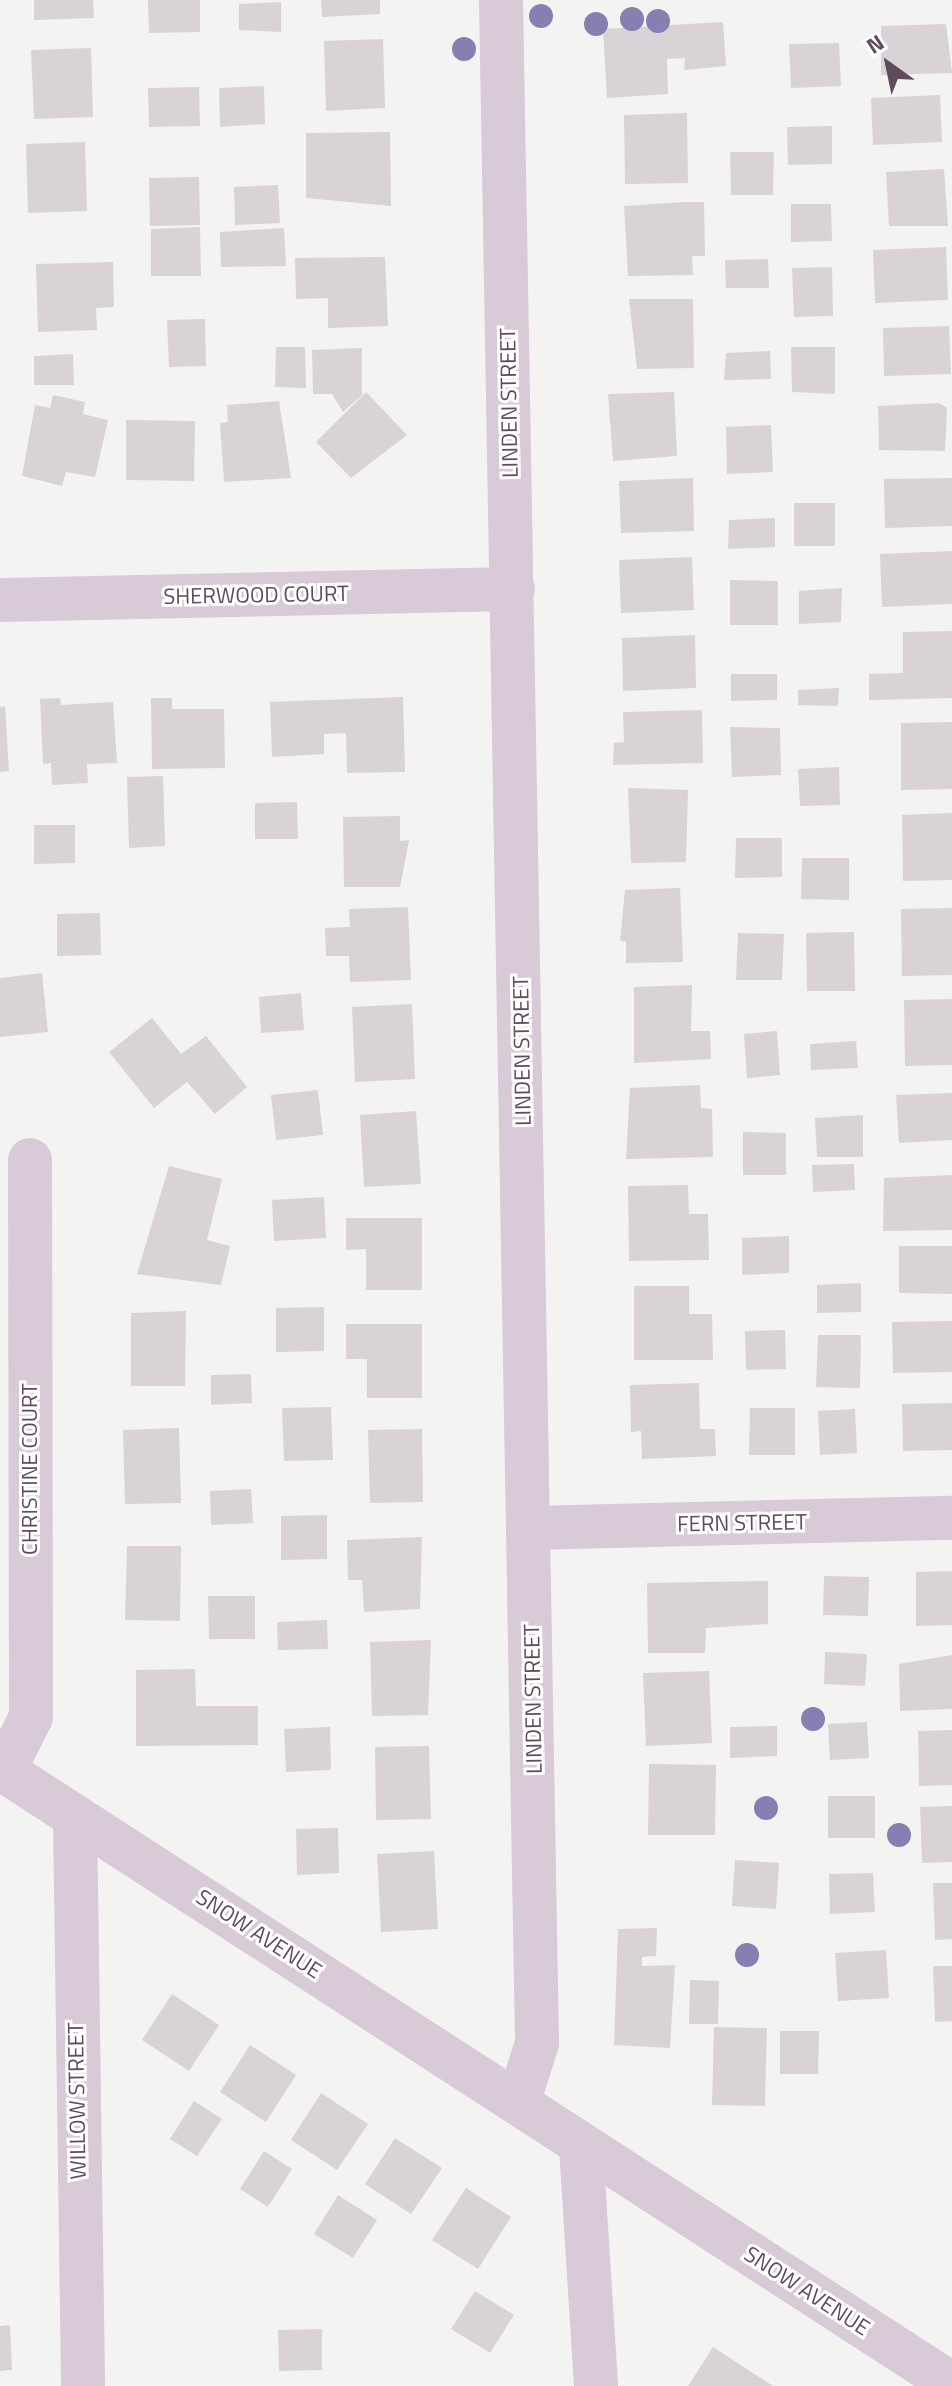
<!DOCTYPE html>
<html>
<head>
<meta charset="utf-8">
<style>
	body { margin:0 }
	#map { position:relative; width:952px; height:2386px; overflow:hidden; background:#f3f4f2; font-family:"Titillium Web",sans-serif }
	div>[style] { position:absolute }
	.building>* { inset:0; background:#d9d2d7 }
	.minor>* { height:44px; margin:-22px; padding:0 22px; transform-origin:22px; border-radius:22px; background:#d8cad6 }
	.trees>* { width:24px; height:24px; margin:-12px; border-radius:50%; background:#877eb2 }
	span { translate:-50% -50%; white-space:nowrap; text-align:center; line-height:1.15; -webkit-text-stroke:6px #fff; paint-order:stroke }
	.street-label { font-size:22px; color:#5f4b5c }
	.north { position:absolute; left:848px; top:24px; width:80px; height:80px; -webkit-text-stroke:6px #fff; paint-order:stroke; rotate:327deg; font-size:22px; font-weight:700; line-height:32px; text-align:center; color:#5f4b5c }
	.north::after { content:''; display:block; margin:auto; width:28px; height:36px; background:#5f4b5c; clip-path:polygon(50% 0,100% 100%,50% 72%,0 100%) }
</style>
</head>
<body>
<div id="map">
	<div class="building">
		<div style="clip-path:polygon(34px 0,93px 0,94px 18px,34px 20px)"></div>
		<div style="clip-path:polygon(148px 0,200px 0,200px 32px,149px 33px)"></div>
		<div style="clip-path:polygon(321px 0,380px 0,380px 14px,322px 17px)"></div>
		<div style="clip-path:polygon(281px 2px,281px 32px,239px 30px,239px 4px)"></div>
		<div style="clip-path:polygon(723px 22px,726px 66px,684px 70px,685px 58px,667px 59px,668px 94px,607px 98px,603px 29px)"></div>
		<div style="clip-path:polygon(946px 24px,952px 73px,881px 75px,881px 26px)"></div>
		<div style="clip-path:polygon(383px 39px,385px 108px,326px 111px,324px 41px)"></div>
		<div style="clip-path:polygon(839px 43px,841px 86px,791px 88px,789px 44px)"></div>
		<div style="clip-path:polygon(91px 48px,93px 117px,34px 119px,31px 50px)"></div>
		<div style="clip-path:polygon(264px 86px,265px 124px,220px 127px,219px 88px)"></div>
		<div style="clip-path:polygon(199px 87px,200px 126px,149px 127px,148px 88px)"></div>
		<div style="clip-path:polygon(940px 95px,942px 142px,873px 145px,871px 98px)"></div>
		<div style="clip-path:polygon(687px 113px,688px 183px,625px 184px,624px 115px)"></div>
		<div style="clip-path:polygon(832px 126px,832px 164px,788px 165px,787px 127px)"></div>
		<div style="clip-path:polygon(390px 132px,391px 206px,306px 198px,306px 133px)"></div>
		<div style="clip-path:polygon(85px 142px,87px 211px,28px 213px,26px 144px)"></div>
		<div style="clip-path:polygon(730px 152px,774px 152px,773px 195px,731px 195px)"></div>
		<div style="clip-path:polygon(944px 169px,948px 226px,889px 226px,886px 172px)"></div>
		<div style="clip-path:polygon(199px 177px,200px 225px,150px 226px,149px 178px)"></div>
		<div style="clip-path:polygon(278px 185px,280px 223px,235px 225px,234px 187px)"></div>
		<div style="clip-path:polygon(684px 202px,704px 202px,705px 256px,692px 256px,693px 275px,628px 276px,624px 206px)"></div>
		<div style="clip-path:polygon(791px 204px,831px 204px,832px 241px,791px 242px)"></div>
		<div style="clip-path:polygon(200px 227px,201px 276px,151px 276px,151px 229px)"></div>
		<div style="clip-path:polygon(284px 228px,286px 266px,221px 267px,220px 232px)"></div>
		<div style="clip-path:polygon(946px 247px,948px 300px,875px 303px,873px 250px)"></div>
		<div style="clip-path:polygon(385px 257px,388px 326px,328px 328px,328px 298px,296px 299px,295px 258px)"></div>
		<div style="clip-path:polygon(768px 259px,769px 288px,726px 288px,725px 260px)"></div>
		<div style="clip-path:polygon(113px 262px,114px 307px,96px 308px,97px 330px,38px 332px,36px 264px)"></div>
		<div style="clip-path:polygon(832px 267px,833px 316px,794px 317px,792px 268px)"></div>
		<div style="clip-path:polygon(629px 299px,693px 299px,694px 368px,637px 369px)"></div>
		<div style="clip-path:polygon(205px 319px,206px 366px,169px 367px,167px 320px)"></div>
		<div style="clip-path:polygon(949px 326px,951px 374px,884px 376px,883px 328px)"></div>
		<div style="clip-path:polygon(276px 347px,305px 347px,306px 388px,275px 387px)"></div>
		<div style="clip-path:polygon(791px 347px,835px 347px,835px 394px,792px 392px)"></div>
		<div style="clip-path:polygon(362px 348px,362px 395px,343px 412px,332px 394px,313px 394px,312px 350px)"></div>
		<div style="clip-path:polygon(770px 351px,771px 379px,724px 380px,726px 353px)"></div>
		<div style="clip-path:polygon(73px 354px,74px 385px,34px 385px,34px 356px)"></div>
		<div style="clip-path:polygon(366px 392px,407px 435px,351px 478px,316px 442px)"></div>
		<div style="clip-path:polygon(674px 392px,677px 456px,613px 461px,608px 394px)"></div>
		<div style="clip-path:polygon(53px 395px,85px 402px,83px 414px,108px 420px,95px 477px,66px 472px,62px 486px,22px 476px,35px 405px,50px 408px)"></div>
		<div style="clip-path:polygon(279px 401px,291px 478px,224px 482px,220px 423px,228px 422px,227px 405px)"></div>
		<div style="clip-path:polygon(939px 403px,947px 408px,945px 451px,879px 450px,878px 406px)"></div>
		<div style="clip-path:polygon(126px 420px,195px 421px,194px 481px,126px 480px)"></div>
		<div style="clip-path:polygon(771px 425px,773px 472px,727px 474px,726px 427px)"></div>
		<div style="clip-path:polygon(693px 478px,694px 531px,621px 533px,619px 481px)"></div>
		<div style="clip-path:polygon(952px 478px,952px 526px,885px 528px,884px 479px)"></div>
		<div style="clip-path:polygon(794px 503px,835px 503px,835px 546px,794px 546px)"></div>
		<div style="clip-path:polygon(775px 518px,775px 547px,728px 549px,729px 520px)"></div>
		<div style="clip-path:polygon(952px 551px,952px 604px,882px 607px,880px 554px)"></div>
		<div style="clip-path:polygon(692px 557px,694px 610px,621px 613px,619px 560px)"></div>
		<div style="clip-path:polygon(730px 580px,778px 581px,778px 625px,730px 625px)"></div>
		<div style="clip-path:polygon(842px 588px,841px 622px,799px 624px,799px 591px)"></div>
		<div style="clip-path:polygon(952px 631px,952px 698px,869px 700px,869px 674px,903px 673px,903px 632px)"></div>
		<div style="clip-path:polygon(695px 635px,696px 688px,623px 691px,622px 638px)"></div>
		<div style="clip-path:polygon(731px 674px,777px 674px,777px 700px,731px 701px)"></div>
		<div style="clip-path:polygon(839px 688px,838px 706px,798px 705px,798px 690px)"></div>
		<div style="clip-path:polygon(403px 697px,405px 772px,347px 773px,346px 733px,324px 734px,324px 754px,272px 757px,270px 702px)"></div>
		<div style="clip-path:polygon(60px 698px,61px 705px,113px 702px,117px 763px,87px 764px,88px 783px,52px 785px,51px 763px,43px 764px,40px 699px)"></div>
		<div style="clip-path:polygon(151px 698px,172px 698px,172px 709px,224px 709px,225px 768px,152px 769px)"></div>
		<div style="clip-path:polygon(5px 706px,9px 771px,0 772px,0 707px)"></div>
		<div style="clip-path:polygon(702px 710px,703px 763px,613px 765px,614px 743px,624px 742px,623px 712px)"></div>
		<div style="clip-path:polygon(952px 722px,952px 789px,901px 790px,901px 723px)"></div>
		<div style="clip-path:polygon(730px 727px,780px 728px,781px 775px,732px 777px)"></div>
		<div style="clip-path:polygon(839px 767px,840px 805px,800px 806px,798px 769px)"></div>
		<div style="clip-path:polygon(163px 776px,165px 846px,129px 848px,127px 777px)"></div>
		<div style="clip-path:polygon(628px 788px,688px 790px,686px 862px,631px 863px)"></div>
		<div style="clip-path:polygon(297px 802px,298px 839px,255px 839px,255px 803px)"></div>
		<div style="clip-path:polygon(952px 813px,952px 880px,903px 881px,902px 815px)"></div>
		<div style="clip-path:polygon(400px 816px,400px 841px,409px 840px,400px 887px,344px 887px,343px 817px)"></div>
		<div style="clip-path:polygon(34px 825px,75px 825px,75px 863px,34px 864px)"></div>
		<div style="clip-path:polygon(736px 838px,782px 838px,782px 877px,735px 878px)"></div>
		<div style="clip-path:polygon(802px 858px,849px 858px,849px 900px,801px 899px)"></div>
		<div style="clip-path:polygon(680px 888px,683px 962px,626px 963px,626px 941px,620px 941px,625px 890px)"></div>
		<div style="clip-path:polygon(408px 907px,411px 980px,350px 982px,349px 956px,326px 956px,325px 928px,350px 927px,349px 909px)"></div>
		<div style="clip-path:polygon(952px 908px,952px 975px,902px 976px,901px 909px)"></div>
		<div style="clip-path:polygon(100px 913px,101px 955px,57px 956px,57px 914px)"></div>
		<div style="clip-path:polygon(854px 932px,855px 991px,807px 991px,806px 933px)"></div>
		<div style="clip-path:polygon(738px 933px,784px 934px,782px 980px,736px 980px)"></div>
		<div style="clip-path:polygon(42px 973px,48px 1032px,0 1037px,0 978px)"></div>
		<div style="clip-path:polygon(692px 985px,691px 1031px,710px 1031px,711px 1059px,634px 1063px,634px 987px)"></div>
		<div style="clip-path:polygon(301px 993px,304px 1030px,261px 1033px,259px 997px)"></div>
		<div style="clip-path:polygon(952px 999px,952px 1065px,905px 1066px,904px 1000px)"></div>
		<div style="clip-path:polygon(412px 1004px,415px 1079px,355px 1082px,352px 1007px)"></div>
		<div style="clip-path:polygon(152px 1018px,181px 1054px,206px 1036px,247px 1087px,215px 1114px,187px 1082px,154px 1108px,109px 1052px)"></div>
		<div style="clip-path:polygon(777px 1031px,780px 1075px,747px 1078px,744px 1034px)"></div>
		<div style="clip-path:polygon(856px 1041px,858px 1068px,811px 1070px,810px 1044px)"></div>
		<div style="clip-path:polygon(700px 1085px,701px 1108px,712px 1109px,713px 1157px,626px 1159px,630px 1088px)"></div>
		<div style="clip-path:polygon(318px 1090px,323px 1135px,276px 1140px,271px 1095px)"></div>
		<div style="clip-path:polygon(952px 1093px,952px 1140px,899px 1143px,896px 1095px)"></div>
		<div style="clip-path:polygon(416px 1111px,421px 1184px,364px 1187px,360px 1115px)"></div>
		<div style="clip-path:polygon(863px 1115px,863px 1157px,817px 1157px,815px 1118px)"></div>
		<div style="clip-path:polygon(743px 1132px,786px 1133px,786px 1175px,743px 1175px)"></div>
		<div style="clip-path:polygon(854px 1164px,855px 1190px,813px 1192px,812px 1165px)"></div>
		<div style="clip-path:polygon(169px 1166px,222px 1179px,207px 1240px,230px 1246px,221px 1285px,137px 1274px)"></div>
		<div style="clip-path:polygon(952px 1175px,952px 1230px,883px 1231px,884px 1178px)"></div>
		<div style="clip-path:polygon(688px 1185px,689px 1214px,708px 1214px,709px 1260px,629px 1261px,628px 1186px)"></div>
		<div style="clip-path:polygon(324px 1197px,326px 1238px,274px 1241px,272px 1200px)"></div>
		<div style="clip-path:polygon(346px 1218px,422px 1218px,422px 1290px,366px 1290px,366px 1249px,346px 1250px)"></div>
		<div style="clip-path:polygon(789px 1236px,789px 1273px,742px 1275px,742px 1238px)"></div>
		<div style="clip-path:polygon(899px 1246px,952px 1246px,952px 1294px,899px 1293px)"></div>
		<div style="clip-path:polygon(861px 1283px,861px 1312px,817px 1313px,817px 1285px)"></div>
		<div style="clip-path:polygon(634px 1286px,689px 1286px,689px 1314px,712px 1314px,713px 1360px,634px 1360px)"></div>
		<div style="clip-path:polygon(324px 1307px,324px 1351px,276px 1352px,276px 1308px)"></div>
		<div style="clip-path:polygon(186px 1311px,185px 1386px,131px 1386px,131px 1313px)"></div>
		<div style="clip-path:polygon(952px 1321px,952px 1372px,893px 1373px,892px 1322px)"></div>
		<div style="clip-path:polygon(346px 1324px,422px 1324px,422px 1398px,367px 1398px,367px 1359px,346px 1359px)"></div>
		<div style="clip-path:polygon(785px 1330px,786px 1369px,746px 1370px,745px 1331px)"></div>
		<div style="clip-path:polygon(818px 1335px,861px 1335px,860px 1388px,816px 1387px)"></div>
		<div style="clip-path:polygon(251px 1374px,252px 1403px,211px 1405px,211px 1375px)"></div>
		<div style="clip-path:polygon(699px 1383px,700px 1429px,715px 1429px,716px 1456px,642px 1459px,641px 1431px,631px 1432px,630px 1385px)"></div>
		<div style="clip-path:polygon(952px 1403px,952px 1450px,903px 1451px,902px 1404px)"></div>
		<div style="clip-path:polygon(331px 1407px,333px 1460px,284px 1461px,282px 1408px)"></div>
		<div style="clip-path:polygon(750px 1408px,795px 1408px,795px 1455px,749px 1455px)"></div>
		<div style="clip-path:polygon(855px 1409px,857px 1453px,820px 1455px,818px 1411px)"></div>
		<div style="clip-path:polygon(179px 1428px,181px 1503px,125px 1504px,123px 1430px)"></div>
		<div style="clip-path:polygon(422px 1429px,423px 1502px,370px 1503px,368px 1430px)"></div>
		<div style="clip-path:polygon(251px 1489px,253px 1523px,211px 1525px,210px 1491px)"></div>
		<div style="clip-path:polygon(327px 1515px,327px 1559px,281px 1560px,281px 1516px)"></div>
		<div style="clip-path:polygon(422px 1537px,420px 1609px,364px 1612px,362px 1580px,348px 1580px,347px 1540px)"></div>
		<div style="clip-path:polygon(127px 1546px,181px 1546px,180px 1621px,125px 1620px)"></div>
		<div style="clip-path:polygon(952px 1571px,952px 1625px,916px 1626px,916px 1572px)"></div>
		<div style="clip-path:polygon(824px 1576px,869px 1577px,868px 1616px,823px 1615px)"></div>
		<div style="clip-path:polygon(768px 1581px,768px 1624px,706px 1628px,705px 1653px,648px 1653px,647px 1583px)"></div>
		<div style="clip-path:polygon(208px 1596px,255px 1596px,255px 1639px,209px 1639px)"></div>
		<div style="clip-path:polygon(327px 1620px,328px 1649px,278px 1650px,277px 1622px)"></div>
		<div style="clip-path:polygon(431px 1640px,428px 1715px,372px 1716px,370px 1642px)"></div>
		<div style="clip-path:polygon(825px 1652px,867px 1654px,865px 1686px,824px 1684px)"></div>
		<div style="clip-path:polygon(952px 1655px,952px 1709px,900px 1711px,899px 1664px)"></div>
		<div style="clip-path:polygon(195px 1669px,196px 1706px,258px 1706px,258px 1745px,136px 1746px,136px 1670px)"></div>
		<div style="clip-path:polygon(709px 1671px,712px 1743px,646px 1746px,643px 1673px)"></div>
		<div style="clip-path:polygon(867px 1722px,869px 1758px,830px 1760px,828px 1724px)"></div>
		<div style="clip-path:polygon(777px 1726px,777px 1756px,730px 1758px,730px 1727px)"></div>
		<div style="clip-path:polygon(330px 1727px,331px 1770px,286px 1772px,284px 1729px)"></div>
		<div style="clip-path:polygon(952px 1730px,952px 1785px,919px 1786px,918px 1731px)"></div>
		<div style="clip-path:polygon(429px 1746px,431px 1819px,376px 1820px,375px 1747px)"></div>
		<div style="clip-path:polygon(649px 1764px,716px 1765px,715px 1835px,648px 1835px)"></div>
		<div style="clip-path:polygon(828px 1796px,875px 1796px,875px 1838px,828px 1838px)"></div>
		<div style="clip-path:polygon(952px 1806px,952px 1862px,922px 1863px,920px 1807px)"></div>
		<div style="clip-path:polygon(338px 1828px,339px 1873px,297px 1875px,296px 1829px)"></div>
		<div style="clip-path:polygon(434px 1851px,438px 1929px,381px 1932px,377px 1854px)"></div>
		<div style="clip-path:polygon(735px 1860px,779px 1863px,776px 1909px,732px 1906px)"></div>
		<div style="clip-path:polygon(873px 1873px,875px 1912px,830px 1914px,829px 1874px)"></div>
		<div style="clip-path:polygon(933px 1883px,952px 1883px,952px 1939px,935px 1940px)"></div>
		<div style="clip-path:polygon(657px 1928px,656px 1956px,642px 1957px,642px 1966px,675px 1965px,670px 2048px,614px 2045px,618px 1929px)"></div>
		<div style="clip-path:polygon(886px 1950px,889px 1998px,838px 2001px,835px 1953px)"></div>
		<div style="clip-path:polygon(933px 1966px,952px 1966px,952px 2021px,935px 2022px)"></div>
		<div style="clip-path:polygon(690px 1980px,719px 1981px,718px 2024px,689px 2024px)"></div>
		<div style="clip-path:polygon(172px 1994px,219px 2025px,189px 2071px,142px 2040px)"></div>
		<div style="clip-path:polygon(714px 2027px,767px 2028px,765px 2106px,712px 2105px)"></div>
		<div style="clip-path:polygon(780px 2031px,819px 2031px,818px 2074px,780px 2074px)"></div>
		<div style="clip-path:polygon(250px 2045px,296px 2075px,266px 2122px,220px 2092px)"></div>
		<div style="clip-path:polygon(321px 2093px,368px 2124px,337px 2170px,291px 2140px)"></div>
		<div style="clip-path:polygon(194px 2101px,222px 2119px,197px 2156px,170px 2139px)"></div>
		<div style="clip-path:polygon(395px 2138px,442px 2168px,411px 2214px,365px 2184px)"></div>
		<div style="clip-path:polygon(264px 2151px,292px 2169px,268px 2207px,240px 2189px)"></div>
		<div style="clip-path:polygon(466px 2188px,511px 2217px,478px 2269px,432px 2240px)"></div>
		<div style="clip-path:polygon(338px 2195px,377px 2220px,353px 2258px,314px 2234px)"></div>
		<div style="clip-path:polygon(475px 2291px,514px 2315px,490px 2353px,451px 2329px)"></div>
		<div style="clip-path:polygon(10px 2325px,12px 2370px,0 2371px,0 2326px)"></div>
		<div style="clip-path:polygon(322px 2329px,322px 2370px,279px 2371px,278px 2330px)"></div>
		<div style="clip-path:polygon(713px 2347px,773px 2386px,688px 2386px)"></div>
	</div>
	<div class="minor">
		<div style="left:501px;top:0;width:2043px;rotate:88.99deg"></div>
		<div style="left:537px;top:2043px;width:60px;rotate:107.5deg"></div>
		<div style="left:0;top:600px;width:513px;rotate:-1.23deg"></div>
		<div style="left:531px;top:1528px;width:421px;rotate:-1.4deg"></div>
		<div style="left:0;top:1768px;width:1134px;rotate:32.91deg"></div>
		<div style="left:4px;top:1771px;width:60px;rotate:-63.4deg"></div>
		<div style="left:31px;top:1717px;width:557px;rotate:-90.1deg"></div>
		<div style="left:75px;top:1817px;width:569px;rotate:89.19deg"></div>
		<div style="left:581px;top:2147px;width:239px;rotate:86.4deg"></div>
	</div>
	<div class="trees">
		<div style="left:541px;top:16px"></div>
		<div style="left:632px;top:19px"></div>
		<div style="left:658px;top:21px"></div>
		<div style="left:596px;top:24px"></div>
		<div style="left:464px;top:49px"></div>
		<div style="left:813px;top:1719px"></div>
		<div style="left:766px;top:1808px"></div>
		<div style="left:899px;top:1835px"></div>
		<div style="left:747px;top:1955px"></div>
	</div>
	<div class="street-label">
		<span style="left:509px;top:403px;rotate:-91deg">LINDEN STREET</span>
		<span style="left:256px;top:595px;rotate:-1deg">SHERWOOD COURT</span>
		<span style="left:522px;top:1051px;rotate:-91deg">LINDEN STREET</span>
		<span style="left:30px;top:1469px;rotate:-90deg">CHRISTINE COURT</span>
		<span style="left:742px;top:1523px;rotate:-1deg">FERN STREET</span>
		<span style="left:533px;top:1699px;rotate:-91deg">LINDEN STREET</span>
		<span style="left:259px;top:1934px;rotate:33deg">SNOW AVENUE</span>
		<span style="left:77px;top:2101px;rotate:-91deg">WILLOW STREET</span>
		<span style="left:807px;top:2291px;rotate:33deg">SNOW AVENUE</span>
	</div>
	<div class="north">N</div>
</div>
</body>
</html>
